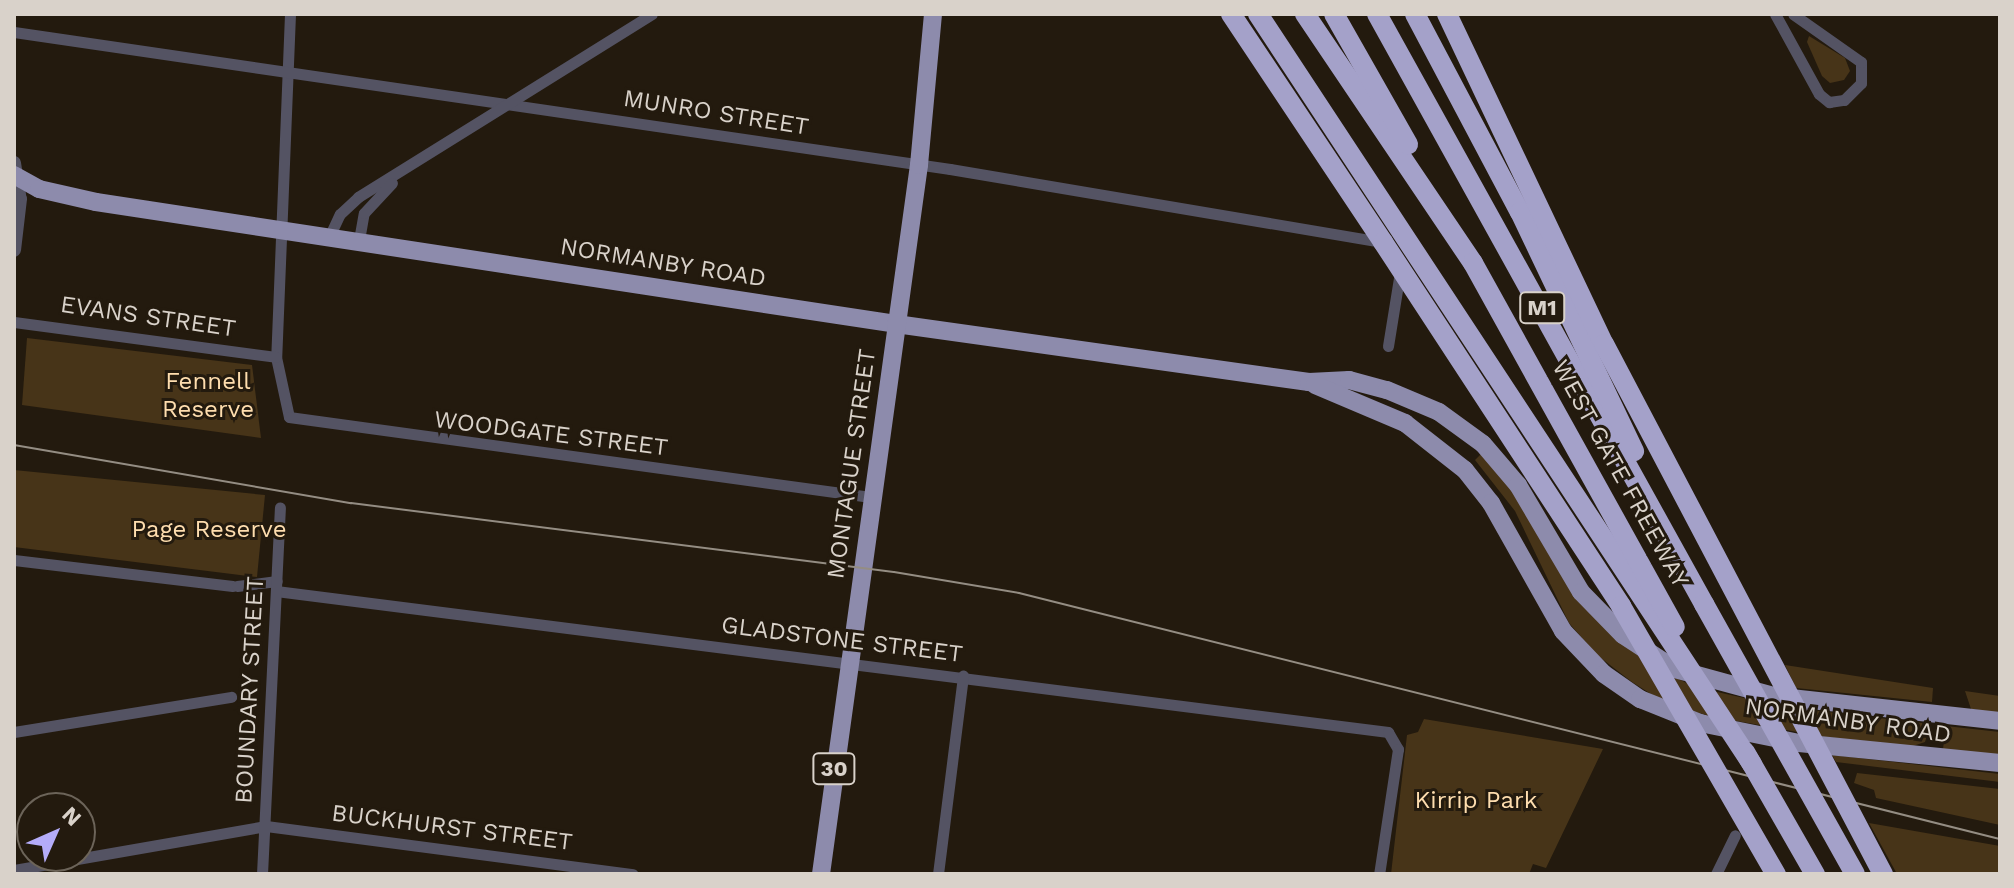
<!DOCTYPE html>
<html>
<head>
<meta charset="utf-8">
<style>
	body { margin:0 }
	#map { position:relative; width:2014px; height:888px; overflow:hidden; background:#231a0e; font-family:"Work Sans",sans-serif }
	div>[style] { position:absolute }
	.green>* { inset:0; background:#473418 }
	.minor>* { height:11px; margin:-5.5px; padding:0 5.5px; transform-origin:5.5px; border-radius:5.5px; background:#545363 }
	.tertiary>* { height:14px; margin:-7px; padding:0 7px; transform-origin:7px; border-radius:7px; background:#545363 }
	.primary>* { height:18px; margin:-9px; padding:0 9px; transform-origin:9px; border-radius:9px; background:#8d8bac }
	.motorway>* { height:20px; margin:-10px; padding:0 10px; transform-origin:10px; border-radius:10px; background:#a4a1c9 }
	.tram>* { height:2px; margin:-1px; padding:0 1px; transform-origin:1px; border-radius:1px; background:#948d83 }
	.motorway-bridge>* { height:20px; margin:-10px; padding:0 10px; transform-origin:10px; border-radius:10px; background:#a4a1c9 }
	span { translate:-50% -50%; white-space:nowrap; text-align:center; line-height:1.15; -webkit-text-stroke:6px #231a0e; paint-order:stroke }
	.shield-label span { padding:2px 6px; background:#231a0e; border:2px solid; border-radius:6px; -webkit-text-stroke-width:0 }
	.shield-label { font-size:22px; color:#d9d2ca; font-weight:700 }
	.street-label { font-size:24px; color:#d9d2ca }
	.park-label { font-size:24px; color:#feddae }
	.frame { position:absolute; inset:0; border:16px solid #d9d2ca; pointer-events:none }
	.north { position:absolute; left:16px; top:792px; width:80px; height:80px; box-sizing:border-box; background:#231a0e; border:2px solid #6c6459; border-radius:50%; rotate:45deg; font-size:22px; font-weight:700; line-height:32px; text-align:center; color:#d9d2ca }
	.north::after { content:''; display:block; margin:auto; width:28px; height:36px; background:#b4acf9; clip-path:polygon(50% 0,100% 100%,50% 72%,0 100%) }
</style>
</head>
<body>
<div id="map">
	<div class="green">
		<div style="clip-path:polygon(1809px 36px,1845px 58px,1850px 71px,1844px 80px,1830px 83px,1822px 76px,1807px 42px)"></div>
		<div style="clip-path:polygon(27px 338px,252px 365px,261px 438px,22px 405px)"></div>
		<div style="clip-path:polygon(1482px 453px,1507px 482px,1552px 558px,1672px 676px,1695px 687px,1785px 707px,1922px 723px,1928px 732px,1925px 742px,1913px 746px,1825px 737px,1709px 716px,1662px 701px,1632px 682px,1597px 655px,1569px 623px,1515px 511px,1475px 460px)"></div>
		<div style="clip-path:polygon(14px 470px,265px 495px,257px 577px,14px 547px)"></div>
		<div style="clip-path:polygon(1785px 665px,1933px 688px,1932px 702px,1796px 688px)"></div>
		<div style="clip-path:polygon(1965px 691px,2000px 696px,2000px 713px,1971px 709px)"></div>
		<div style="clip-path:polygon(1424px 719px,1603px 749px,1546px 868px,1533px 864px,1529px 874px,1391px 874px,1407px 735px,1418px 732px)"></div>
		<div style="clip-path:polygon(1946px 726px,2000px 732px,2000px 755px,1943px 749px)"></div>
		<div style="clip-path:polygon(1832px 755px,2000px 774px,2000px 782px,1836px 762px)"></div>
		<div style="clip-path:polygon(1857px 773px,2000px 789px,2000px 825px,1876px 798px,1874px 790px,1854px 783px)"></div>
		<div style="clip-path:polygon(1869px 823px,2000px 846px,2000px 874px,1897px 874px)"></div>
	</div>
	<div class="minor">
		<div style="left:290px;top:14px;width:343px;rotate:92.3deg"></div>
		<div style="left:276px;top:357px;width:61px;rotate:77.8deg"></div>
		<div style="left:289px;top:417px;width:587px;rotate:7.83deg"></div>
		<div style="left:1775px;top:14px;width:91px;rotate:61.2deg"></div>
		<div style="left:1819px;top:94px;width:13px;rotate:39deg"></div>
		<div style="left:1829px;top:102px;width:15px;rotate:-8deg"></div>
		<div style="left:1844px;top:100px;width:24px;rotate:-45deg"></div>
		<div style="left:1861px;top:83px;width:21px;rotate:-90deg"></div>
		<div style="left:1861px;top:62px;width:83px;rotate:-144.8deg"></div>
		<div style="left:14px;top:32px;width:946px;rotate:8.33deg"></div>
		<div style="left:950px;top:169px;width:437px;rotate:9.6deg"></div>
		<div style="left:330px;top:235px;width:23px;rotate:-65deg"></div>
		<div style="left:340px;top:214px;width:25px;rotate:-43deg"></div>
		<div style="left:358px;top:197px;width:346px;rotate:-31.9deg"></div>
		<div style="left:359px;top:240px;width:27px;rotate:-80deg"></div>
		<div style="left:364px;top:213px;width:41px;rotate:-47deg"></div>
		<div style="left:14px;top:322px;width:264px;rotate:7.6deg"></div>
		<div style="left:1388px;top:346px;width:75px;rotate:-80.8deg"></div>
		<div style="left:14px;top:560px;width:220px;rotate:6.8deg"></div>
		<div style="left:237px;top:586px;width:40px;rotate:-7.1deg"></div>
		<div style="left:276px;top:591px;width:1121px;rotate:7.23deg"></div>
		<div style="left:1388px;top:732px;width:20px;rotate:60deg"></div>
		<div style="left:1398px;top:749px;width:126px;rotate:98.6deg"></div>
		<div style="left:14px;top:732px;width:220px;rotate:-9.2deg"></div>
		<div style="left:14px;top:870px;width:256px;rotate:-9.9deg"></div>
		<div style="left:266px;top:826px;width:370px;rotate:7.5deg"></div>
		<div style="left:262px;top:874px;width:367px;rotate:-87.2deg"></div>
		<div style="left:938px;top:874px;width:200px;rotate:-82.8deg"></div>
		<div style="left:1716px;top:874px;width:43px;rotate:-64deg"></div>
	</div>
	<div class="tertiary">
		<div style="left:14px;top:163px;width:36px;rotate:81deg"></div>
		<div style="left:20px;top:199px;width:51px;rotate:96.7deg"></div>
	</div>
	<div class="primary">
		<div style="left:14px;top:175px;width:29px;rotate:29deg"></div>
		<div style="left:39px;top:189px;width:58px;rotate:12.8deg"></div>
		<div style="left:96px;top:202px;width:809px;rotate:8.67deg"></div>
		<div style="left:896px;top:324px;width:417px;rotate:8deg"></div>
		<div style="left:1309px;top:382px;width:40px;rotate:-2.9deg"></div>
		<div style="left:1349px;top:380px;width:39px;rotate:15deg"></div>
		<div style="left:1387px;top:390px;width:56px;rotate:22.9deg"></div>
		<div style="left:1439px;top:412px;width:54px;rotate:36deg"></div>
		<div style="left:1483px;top:444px;width:54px;rotate:49.5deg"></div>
		<div style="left:1518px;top:485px;width:124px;rotate:59.5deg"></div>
		<div style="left:1581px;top:592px;width:60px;rotate:45.7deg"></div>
		<div style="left:1623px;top:635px;width:62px;rotate:33.2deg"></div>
		<div style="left:1675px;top:669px;width:103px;rotate:15.3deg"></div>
		<div style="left:1774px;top:696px;width:227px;rotate:6.3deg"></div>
		<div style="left:1315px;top:385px;width:98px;rotate:22.9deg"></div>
		<div style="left:1405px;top:423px;width:76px;rotate:38.1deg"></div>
		<div style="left:1465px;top:470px;width:42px;rotate:51.8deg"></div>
		<div style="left:1491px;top:503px;width:147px;rotate:60.6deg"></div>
		<div style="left:1563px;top:631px;width:59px;rotate:46.4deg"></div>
		<div style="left:1604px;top:674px;width:44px;rotate:34.8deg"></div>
		<div style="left:1640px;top:699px;width:65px;rotate:21.8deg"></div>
		<div style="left:1700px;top:723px;width:101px;rotate:11.4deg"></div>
		<div style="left:1799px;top:743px;width:202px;rotate:5.7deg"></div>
		<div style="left:821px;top:874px;width:716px;rotate:-82.13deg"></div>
		<div style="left:919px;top:165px;width:152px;rotate:-84.7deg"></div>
	</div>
	<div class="motorway">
		<div style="left:1231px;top:14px;width:274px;rotate:56.3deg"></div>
		<div style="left:1305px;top:14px;width:300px;rotate:56deg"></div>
		<div style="left:1334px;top:14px;width:150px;rotate:60.4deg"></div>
		<div style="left:1377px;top:14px;width:675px;rotate:61deg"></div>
		<div style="left:1415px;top:14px;width:224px;rotate:62.1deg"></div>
		<div style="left:1520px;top:212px;width:265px;rotate:64.5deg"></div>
	</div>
	<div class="tram">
		<div style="left:14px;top:445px;width:342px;rotate:9.8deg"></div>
		<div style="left:351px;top:503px;width:547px;rotate:7.24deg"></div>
		<div style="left:894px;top:572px;width:127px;rotate:9.5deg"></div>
		<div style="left:1019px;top:593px;width:1011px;rotate:14.08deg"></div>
	</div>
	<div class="motorway-bridge">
		<div style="left:1258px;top:14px;width:898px;rotate:56.63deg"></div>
		<div style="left:1447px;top:14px;width:365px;rotate:64.6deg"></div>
		<div style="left:1604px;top:344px;width:599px;rotate:62.24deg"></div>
		<div style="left:1383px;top:242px;width:435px;rotate:56.8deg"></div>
		<div style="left:1621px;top:606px;width:310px;rotate:60deg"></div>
		<div style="left:1473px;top:263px;width:416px;rotate:61deg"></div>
		<div style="left:1704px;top:604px;width:309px;rotate:60.8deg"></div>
		<div style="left:1745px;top:752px;width:141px;rotate:60.2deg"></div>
	</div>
	<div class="shield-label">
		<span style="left:1542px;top:308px">M1</span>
		<span style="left:834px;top:769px">30</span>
	</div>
	<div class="street-label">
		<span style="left:716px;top:113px;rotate:9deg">MUNRO STREET</span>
		<span style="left:663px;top:263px;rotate:9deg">NORMANBY ROAD</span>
		<span style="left:148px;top:317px;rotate:8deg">EVANS STREET</span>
		<span style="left:551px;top:434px;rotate:7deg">WOODGATE STREET</span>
		<span style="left:852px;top:464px;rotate:-82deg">MONTAGUE STREET</span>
		<span style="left:1620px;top:474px;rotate:61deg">WEST GATE FREEWAY</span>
		<span style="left:842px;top:640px;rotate:7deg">GLADSTONE STREET</span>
		<span style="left:250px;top:690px;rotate:-87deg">BOUNDARY STREET</span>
		<span style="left:1848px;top:721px;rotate:8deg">NORMANBY ROAD</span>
		<span style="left:452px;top:828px;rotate:7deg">BUCKHURST STREET</span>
	</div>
	<div class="park-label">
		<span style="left:208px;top:396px">Fennell<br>Reserve</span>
		<span style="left:209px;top:530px">Page Reserve</span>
		<span style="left:1476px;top:801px">Kirrip Park</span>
	</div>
	<div class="frame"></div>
	<div class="north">N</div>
</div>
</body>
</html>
